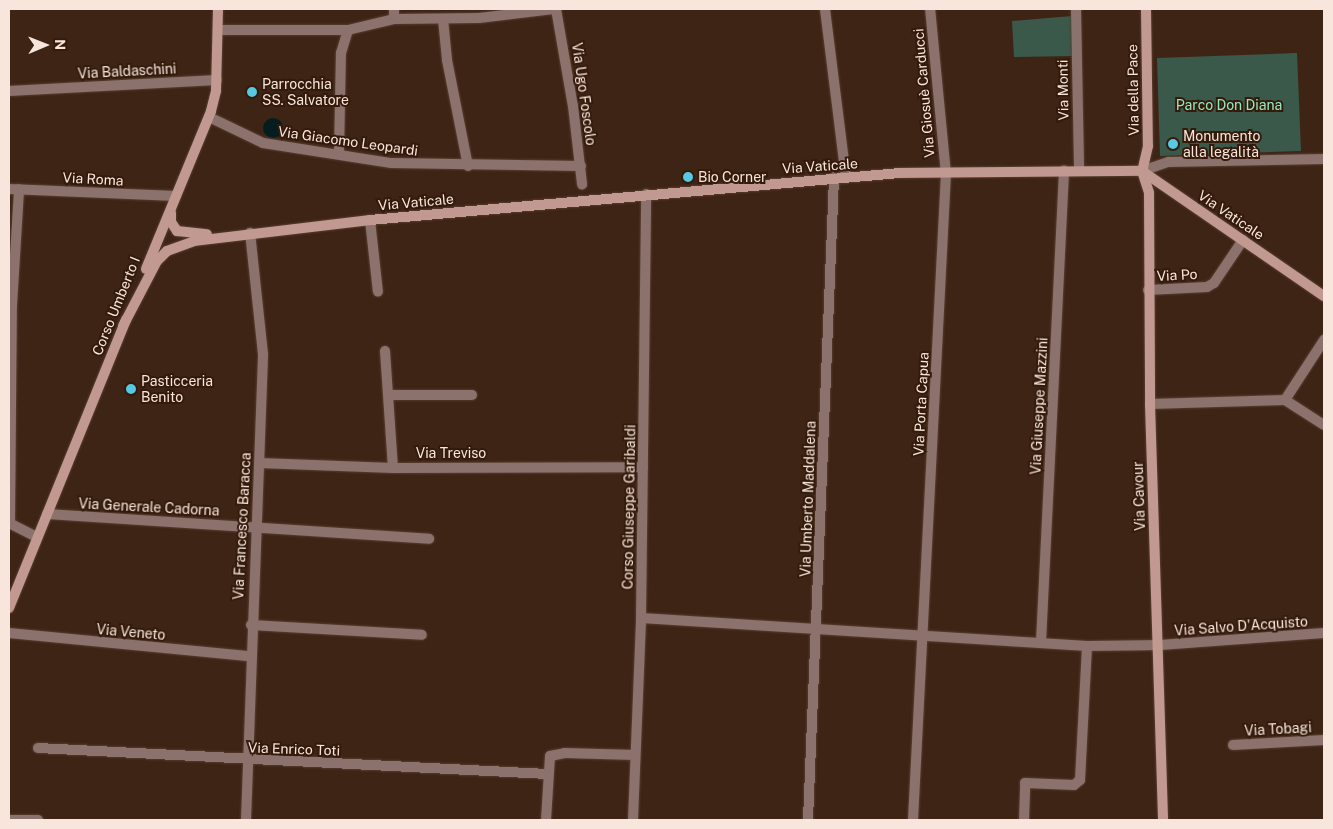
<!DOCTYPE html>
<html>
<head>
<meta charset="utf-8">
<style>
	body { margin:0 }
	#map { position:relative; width:1333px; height:829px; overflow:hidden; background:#3e2415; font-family:"Public Sans",sans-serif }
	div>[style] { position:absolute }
	.green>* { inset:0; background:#3a594a }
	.water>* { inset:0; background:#051d1f }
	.round { border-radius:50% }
	.roads { filter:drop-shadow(0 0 1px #583f31) drop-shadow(0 0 1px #583f31) }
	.street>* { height:10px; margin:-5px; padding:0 5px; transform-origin:5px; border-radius:5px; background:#8b726c }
	.secondary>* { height:10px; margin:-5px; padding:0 5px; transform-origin:5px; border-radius:5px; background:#c29990 }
	.dots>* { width:14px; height:14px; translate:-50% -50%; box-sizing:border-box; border:2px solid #331a0b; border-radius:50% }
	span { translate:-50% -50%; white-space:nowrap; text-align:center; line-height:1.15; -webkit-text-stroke:4px #331a0b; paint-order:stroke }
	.street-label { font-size:14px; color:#f8e6dc }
	.poi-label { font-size:14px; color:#f8e6dc }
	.left { translate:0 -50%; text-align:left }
	.park-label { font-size:14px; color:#92eac1 }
	.frame { position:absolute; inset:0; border:10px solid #f8e6dc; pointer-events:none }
	.north { position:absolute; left:20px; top:20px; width:50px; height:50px; -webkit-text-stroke:4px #331a0b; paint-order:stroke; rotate:89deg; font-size:14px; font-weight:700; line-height:20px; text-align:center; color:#f8e6dc }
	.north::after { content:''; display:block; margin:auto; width:18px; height:22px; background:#f8e6dc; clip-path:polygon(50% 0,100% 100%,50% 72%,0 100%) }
</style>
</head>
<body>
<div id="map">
	<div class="green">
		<div style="clip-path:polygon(1072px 16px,1073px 56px,1014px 57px,1012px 21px)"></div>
		<div style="clip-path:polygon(1297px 53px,1301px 151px,1160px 156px,1157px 58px)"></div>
	</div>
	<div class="water">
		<div class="round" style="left:263px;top:118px;width:20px;height:20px"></div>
	</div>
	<div class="roads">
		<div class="street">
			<div style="left:556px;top:9px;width:98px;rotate:80.1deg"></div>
			<div style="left:573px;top:106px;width:79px;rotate:83.4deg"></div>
			<div style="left:825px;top:9px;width:170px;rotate:82.9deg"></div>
			<div style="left:1076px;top:9px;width:162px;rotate:88.9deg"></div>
			<div style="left:394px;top:19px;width:10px;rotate:-90deg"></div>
			<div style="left:443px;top:19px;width:41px;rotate:84.4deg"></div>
			<div style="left:447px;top:60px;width:108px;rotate:78.8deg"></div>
			<div style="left:219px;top:30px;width:129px"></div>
			<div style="left:348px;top:30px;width:47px;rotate:-13.4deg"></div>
			<div style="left:394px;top:19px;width:85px;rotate:-0.7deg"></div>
			<div style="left:479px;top:18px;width:77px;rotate:-6.8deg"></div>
			<div style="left:9px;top:91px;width:208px;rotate:-3deg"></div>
			<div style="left:209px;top:117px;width:60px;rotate:25.7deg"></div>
			<div style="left:263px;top:143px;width:130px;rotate:8.9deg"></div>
			<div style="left:391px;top:163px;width:190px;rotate:0.9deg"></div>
			<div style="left:339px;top:154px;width:101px;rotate:-88.9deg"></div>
			<div style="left:341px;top:53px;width:24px;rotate:-73deg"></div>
			<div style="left:1142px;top:171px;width:28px;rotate:-19deg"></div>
			<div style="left:1168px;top:162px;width:156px;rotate:-1.1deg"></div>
			<div style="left:9px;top:189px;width:167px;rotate:2.4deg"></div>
			<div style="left:370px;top:220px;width:72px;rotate:83.7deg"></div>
			<div style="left:1148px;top:290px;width:59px;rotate:-2.9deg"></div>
			<div style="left:1207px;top:287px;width:8px;rotate:-30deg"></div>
			<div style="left:1214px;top:283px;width:52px;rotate:-56deg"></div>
			<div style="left:385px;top:351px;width:117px;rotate:86.1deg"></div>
			<div style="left:388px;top:395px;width:84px"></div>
			<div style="left:1285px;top:400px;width:72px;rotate:-57deg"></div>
			<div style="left:1150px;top:404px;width:135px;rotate:-1.7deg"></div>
			<div style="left:1285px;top:400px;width:46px;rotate:32.7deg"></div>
			<div style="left:259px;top:463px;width:134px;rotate:2.1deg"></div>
			<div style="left:393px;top:468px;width:250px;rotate:-0.2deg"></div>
			<div style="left:47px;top:514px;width:383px;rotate:3.7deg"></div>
			<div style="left:9px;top:523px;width:31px;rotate:27deg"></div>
			<div style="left:10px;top:523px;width:218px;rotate:-89.5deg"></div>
			<div style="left:12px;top:305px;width:116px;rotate:-86.5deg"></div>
			<div style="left:641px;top:618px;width:447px;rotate:3.6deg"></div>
			<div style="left:1087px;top:646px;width:73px;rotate:-0.8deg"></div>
			<div style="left:1160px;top:645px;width:164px;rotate:-4.2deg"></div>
			<div style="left:251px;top:625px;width:171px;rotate:3.3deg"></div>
			<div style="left:9px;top:633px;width:242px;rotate:5.5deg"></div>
			<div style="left:1041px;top:642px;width:472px;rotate:-87.2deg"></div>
			<div style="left:1233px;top:745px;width:91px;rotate:-3.1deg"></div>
			<div style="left:38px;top:748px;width:511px;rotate:2.92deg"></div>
			<div style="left:9px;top:820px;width:29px"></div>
			<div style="left:246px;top:820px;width:466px;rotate:-87.9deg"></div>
			<div style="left:263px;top:354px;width:122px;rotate:-96.1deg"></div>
			<div style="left:546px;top:820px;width:64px;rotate:-86.4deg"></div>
			<div style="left:550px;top:756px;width:15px;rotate:-11deg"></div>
			<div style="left:565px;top:753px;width:70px;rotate:1.6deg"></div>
			<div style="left:633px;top:820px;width:202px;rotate:-87.7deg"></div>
			<div style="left:641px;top:618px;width:424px;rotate:-89.3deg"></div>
			<div style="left:808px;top:820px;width:643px;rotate:-87.68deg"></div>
			<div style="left:913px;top:820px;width:647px;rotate:-87.08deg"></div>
			<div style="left:946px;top:174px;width:166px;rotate:-95.5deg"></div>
			<div style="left:1024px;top:820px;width:37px;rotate:-88deg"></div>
			<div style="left:1025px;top:783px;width:49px;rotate:2.3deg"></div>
			<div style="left:1074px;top:785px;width:8px;rotate:-40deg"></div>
			<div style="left:1080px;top:780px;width:134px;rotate:-87deg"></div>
		</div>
		<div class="secondary">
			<div style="left:1146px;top:9px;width:137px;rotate:89.2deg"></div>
			<div style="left:1148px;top:146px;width:26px;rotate:103deg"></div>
			<div style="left:1142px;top:171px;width:23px;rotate:72deg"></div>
			<div style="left:1149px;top:193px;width:211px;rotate:89.7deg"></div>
			<div style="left:1150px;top:404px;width:416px;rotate:88.2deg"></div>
			<div style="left:171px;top:213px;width:9px;rotate:90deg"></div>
			<div style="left:171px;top:222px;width:11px;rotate:56deg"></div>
			<div style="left:177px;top:231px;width:30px;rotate:6deg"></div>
			<div style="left:146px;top:269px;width:171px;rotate:-67.6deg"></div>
			<div style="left:211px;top:111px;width:21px;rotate:-76deg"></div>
			<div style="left:216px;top:91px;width:82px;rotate:-88.6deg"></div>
			<div style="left:123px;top:326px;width:73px;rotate:-62.4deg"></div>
			<div style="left:157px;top:261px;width:14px;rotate:-45deg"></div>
			<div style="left:167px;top:251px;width:29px;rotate:-20deg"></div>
			<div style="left:194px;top:241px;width:177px;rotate:-6.8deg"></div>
			<div style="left:370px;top:220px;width:532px;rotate:-5.07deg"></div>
			<div style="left:900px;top:173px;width:242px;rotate:-0.5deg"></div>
			<div style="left:1142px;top:171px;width:221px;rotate:34.5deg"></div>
			<div style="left:9px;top:608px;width:311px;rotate:-67.9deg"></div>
		</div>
	</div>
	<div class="dots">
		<div style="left:252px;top:92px;background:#57c9e3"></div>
		<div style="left:1173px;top:144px;background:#57c9e3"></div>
		<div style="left:688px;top:177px;background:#57c9e3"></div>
		<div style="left:131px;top:389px;background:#57c9e3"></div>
	</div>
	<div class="street-label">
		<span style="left:127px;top:71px;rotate:-3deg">Via Baldaschini</span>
		<span style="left:1063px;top:90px;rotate:-91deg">Via Monti</span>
		<span style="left:1133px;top:90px;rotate:-91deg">Via della Pace</span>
		<span style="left:924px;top:93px;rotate:-95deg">Via Giosuè Carducci</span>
		<span style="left:584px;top:94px;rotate:82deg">Via Ugo Foscolo</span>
		<span style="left:348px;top:141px;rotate:8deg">Via Giacomo Leopardi</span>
		<span style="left:820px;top:166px;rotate:-4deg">Via Vaticale</span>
		<span style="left:93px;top:179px;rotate:3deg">Via Roma</span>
		<span style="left:416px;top:202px;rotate:-5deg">Via Vaticale</span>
		<span style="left:1231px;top:215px;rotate:34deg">Via Vaticale</span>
		<span style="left:1177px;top:275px;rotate:-3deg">Via Po</span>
		<span style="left:116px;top:306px;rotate:-68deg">Corso Umberto I</span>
		<span style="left:921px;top:404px;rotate:-87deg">Via Porta Capua</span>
		<span style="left:1039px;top:406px;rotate:-87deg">Via Giuseppe Mazzini</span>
		<span style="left:451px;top:453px">Via Treviso</span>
		<span style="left:1139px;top:496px;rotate:-92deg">Via Cavour</span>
		<span style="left:808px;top:499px;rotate:-88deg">Via Umberto Maddalena</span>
		<span style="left:149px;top:507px;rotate:3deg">Via Generale Cadorna</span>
		<span style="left:629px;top:507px;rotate:-89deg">Corso Giuseppe Garibaldi</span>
		<span style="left:242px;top:526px;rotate:-87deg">Via Francesco Baracca</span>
		<span style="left:1241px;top:626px;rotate:-4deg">Via Salvo D'Acquisto</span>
		<span style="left:131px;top:632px;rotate:5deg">Via Veneto</span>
		<span style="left:1278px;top:729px;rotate:-3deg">Via Tobagi</span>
		<span style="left:294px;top:749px;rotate:2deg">Via Enrico Toti</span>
	</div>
	<div class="poi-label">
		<span class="left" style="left:262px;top:92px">Parrocchia<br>SS. Salvatore</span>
		<span class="left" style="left:1183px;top:144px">Monumento<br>alla legalità</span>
		<span class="left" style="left:698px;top:177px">Bio Corner</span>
		<span class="left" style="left:141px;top:389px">Pasticceria<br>Benito</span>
	</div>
	<div class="park-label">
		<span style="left:1229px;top:105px">Parco Don Diana</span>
	</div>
	<div class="frame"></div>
	<div class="north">N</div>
</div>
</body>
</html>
